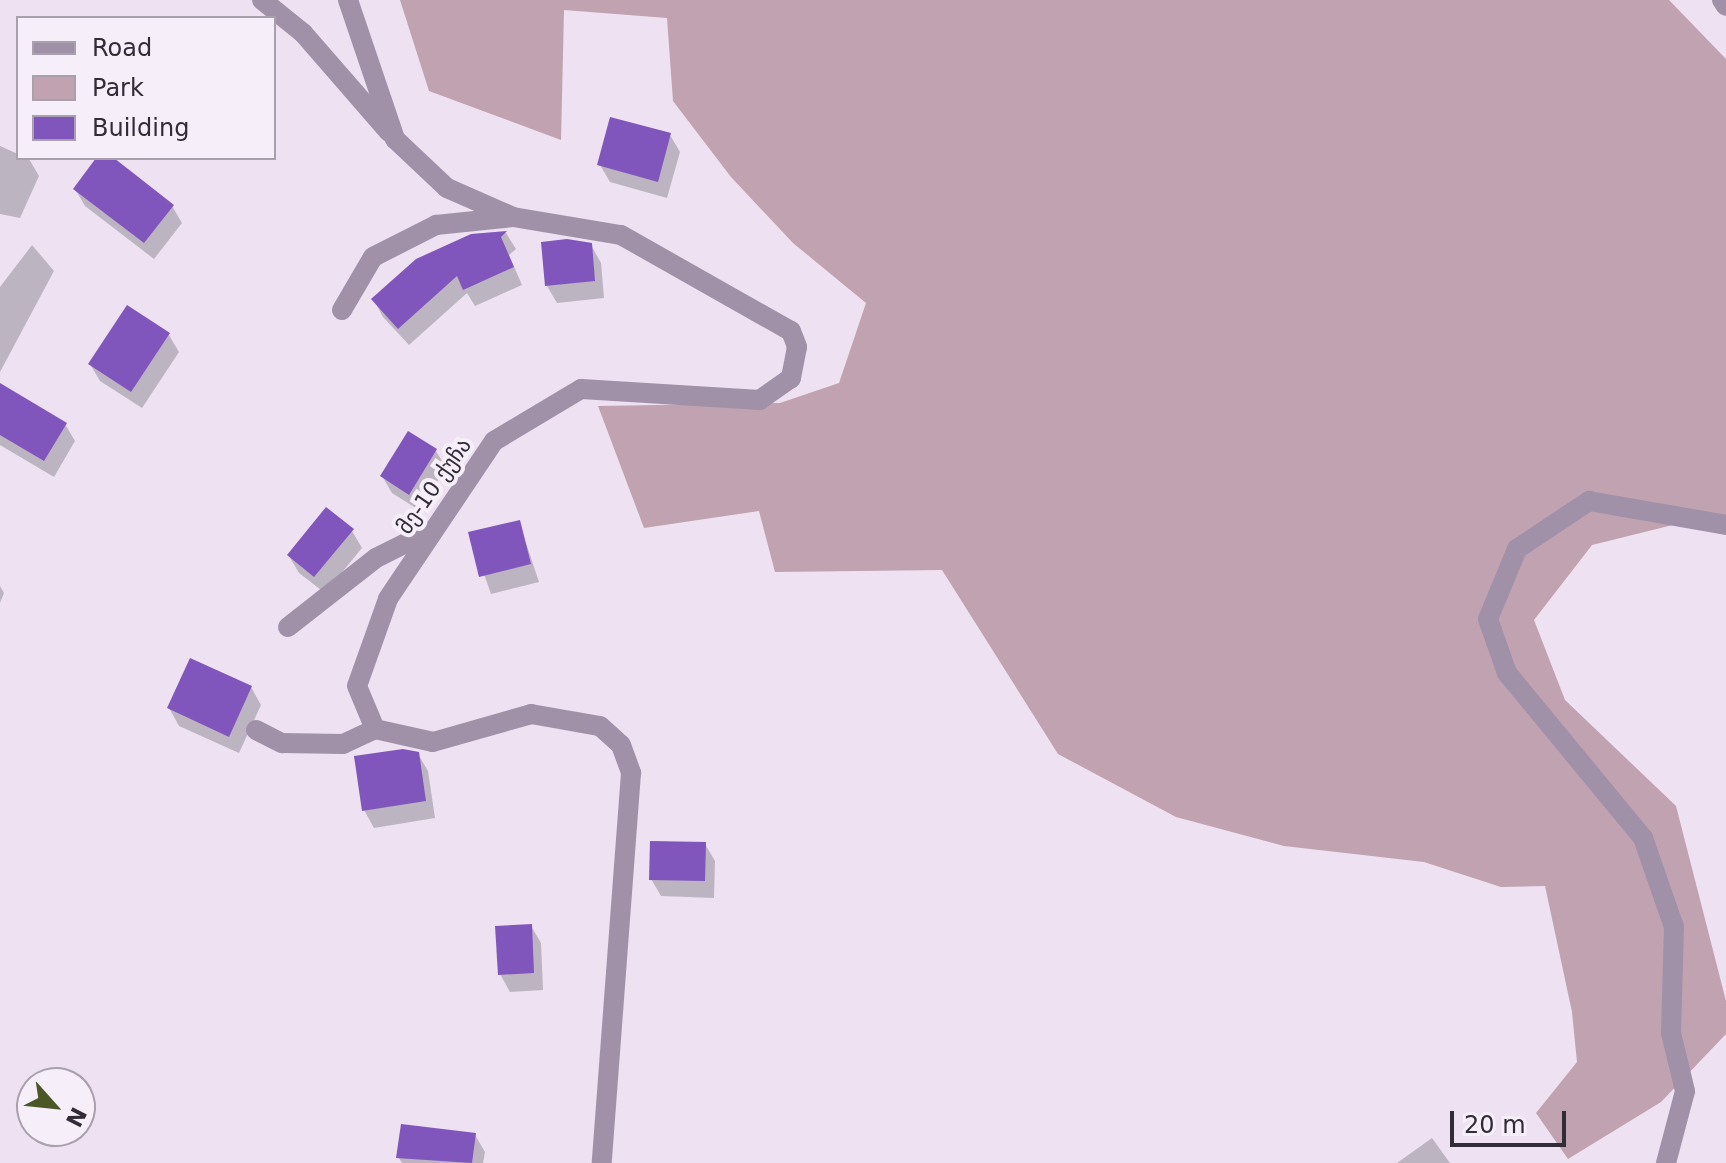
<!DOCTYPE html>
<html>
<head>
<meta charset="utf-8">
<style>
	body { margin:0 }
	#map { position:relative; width:1726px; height:1163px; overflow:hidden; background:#ede1f2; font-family:"DejaVu Sans","Noto Sans Georgian",sans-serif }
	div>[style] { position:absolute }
	.green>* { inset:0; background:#c0a2b1 }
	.shadow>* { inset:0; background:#0003 }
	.building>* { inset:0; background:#8055bc }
	.lane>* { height:20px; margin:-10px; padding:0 10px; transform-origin:10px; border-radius:10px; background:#a091a9 }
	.street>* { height:20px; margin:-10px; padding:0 10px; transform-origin:10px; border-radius:10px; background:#a091a9 }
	span { translate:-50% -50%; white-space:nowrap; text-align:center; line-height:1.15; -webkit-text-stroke:8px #f6eef9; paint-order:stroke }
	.street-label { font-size:22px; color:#322c38 }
	.legend { position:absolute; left:16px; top:16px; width:260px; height:144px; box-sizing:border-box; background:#f6eef9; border:2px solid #a8a0ac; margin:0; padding:10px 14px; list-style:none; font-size:24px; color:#322c38 }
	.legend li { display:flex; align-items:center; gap:16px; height:40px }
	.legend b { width:40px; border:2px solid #a8a0ac }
	.north { position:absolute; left:16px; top:1067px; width:80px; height:80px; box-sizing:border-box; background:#f6eef9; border:2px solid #a8a0ac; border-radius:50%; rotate:117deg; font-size:22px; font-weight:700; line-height:32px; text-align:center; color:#322c38 }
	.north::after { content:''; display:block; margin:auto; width:28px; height:36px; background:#4b5724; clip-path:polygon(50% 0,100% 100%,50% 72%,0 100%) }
	.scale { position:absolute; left:1450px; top:1111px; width:116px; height:36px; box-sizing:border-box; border:4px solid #322c38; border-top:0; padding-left:10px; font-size:24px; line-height:28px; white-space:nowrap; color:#322c38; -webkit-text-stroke:6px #f6eef9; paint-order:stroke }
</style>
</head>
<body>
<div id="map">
	<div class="green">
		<div style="clip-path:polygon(400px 0,1669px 0,1726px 59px,1726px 523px,1701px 518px,1592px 545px,1534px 620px,1565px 700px,1676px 806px,1726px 1001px,1726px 1034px,1661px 1102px,1568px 1159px,1536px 1113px,1577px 1062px,1572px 1012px,1545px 886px,1501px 887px,1424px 862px,1284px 846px,1176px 817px,1058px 754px,942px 570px,775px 572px,759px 511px,644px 528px,598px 406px,780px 403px,839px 383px,866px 303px,793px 243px,731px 177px,673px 101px,667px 18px,564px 10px,561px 140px,429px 91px)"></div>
	</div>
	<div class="shadow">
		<div style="clip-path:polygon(670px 135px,680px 152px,667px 198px,610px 182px,600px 165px)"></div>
		<div style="clip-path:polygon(0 146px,29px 159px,39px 176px,20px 218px,0 214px)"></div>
		<div style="clip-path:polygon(99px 158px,110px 158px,172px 206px,182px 223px,154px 259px,85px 206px,75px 189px)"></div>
		<div style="clip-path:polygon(506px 233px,516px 249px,509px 255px,522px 285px,475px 306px,467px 293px,409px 345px,383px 317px,374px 300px,472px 236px)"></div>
		<div style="clip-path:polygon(32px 245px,54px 271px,0 372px,0 287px)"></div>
		<div style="clip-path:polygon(591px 245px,601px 263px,604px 298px,557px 303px,547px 286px)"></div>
		<div style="clip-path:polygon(169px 335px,179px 352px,142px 408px,100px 381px,90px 364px)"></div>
		<div style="clip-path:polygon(0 385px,65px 424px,75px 441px,54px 477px,0 445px)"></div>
		<div style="clip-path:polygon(436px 451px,446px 468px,419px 510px,392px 493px,382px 476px)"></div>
		<div style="clip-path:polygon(519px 522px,539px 582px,491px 594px,470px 534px)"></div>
		<div style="clip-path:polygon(352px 531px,362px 548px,325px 593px,299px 573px,289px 556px)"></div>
		<div style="clip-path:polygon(0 586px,4px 593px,0 603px)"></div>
		<div style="clip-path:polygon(251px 687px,261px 705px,239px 753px,179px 726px,169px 708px)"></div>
		<div style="clip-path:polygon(418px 754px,428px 771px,435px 818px,374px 828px,364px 810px)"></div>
		<div style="clip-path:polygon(705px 844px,715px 861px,714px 898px,661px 896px,651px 879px)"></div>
		<div style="clip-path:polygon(531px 926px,541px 943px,543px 990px,510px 992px,500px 974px)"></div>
		<div style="clip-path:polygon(475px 1135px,485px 1152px,483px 1163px,402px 1163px,399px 1158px)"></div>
		<div style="clip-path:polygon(1432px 1138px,1450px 1163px,1397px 1163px)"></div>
	</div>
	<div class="building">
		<div style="clip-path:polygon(610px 117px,671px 133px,658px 182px,597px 165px)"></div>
		<div style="clip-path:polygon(96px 158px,114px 158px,174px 205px,144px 243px,73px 189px)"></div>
		<div style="clip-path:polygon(507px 231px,501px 237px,514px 267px,463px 290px,457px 276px,398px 329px,371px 299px,416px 259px,471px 234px)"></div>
		<div style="clip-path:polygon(567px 239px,592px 243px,595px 281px,545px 286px,541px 242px)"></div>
		<div style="clip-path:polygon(127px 305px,170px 333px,131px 392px,88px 364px)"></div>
		<div style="clip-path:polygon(0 383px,67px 423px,44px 461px,0 435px)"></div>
		<div style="clip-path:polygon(408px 431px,437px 449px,409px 495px,380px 476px)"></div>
		<div style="clip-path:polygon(326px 507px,354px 529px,314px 577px,287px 555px)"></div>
		<div style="clip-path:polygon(520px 520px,531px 564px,479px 577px,468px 532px)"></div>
		<div style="clip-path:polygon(190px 658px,252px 686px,229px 737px,167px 708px)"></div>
		<div style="clip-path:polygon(403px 749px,419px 752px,426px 801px,362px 811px,354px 756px)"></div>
		<div style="clip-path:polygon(650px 841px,706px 842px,705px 881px,649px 880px)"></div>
		<div style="clip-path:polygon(532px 924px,534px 973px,498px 975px,495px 926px)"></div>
		<div style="clip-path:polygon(401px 1124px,476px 1133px,472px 1163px,396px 1158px)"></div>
	</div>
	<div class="lane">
		<div style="left:342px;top:310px;width:61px;rotate:-59.7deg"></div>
		<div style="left:373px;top:257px;width:71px;rotate:-26.9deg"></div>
		<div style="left:436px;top:225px;width:77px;rotate:-5.9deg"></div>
		<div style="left:288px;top:627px;width:112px;rotate:-38.1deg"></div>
		<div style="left:376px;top:558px;width:60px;rotate:-26.6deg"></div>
		<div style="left:256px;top:730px;width:29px;rotate:27deg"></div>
		<div style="left:282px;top:743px;width:61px;rotate:0.9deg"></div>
		<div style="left:343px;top:744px;width:35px;rotate:-25deg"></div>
	</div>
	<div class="street">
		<div style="left:262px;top:0;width:53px;rotate:38.8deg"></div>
		<div style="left:303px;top:33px;width:131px;rotate:49deg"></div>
		<div style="left:348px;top:0;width:147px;rotate:71.3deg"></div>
		<div style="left:395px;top:139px;width:71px;rotate:43.3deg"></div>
		<div style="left:447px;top:188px;width:72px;rotate:23.7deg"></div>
		<div style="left:513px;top:217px;width:109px;rotate:9.5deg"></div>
		<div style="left:621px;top:235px;width:195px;rotate:29.5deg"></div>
		<div style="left:791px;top:331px;width:17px;rotate:69deg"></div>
		<div style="left:797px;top:347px;width:32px;rotate:101deg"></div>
		<div style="left:791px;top:378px;width:38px;rotate:145deg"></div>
		<div style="left:760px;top:400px;width:179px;rotate:-176.5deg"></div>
		<div style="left:581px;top:389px;width:101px;rotate:149.1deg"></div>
		<div style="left:494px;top:441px;width:190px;rotate:123.9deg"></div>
		<div style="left:388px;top:599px;width:92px;rotate:109.6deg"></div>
		<div style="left:357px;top:686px;width:47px;rotate:67.3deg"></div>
		<div style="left:375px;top:729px;width:59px;rotate:12.6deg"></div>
		<div style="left:433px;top:742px;width:102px;rotate:-15.9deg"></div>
		<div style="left:531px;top:714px;width:70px;rotate:9.9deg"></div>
		<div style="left:600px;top:726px;width:28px;rotate:42deg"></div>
		<div style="left:621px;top:745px;width:30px;rotate:70deg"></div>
		<div style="left:631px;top:773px;width:391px;rotate:94.3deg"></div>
		<div style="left:1722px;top:0;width:7px;rotate:56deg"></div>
		<div style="left:1666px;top:1163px;width:74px;rotate:-75.2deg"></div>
		<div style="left:1685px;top:1091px;width:60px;rotate:-103.6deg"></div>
		<div style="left:1671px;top:1033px;width:106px;rotate:-88.4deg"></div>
		<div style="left:1674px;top:927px;width:94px;rotate:-109.2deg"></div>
		<div style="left:1643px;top:838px;width:214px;rotate:-129.5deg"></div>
		<div style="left:1507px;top:673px;width:57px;rotate:-109.4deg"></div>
		<div style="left:1488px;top:619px;width:76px;rotate:-67.5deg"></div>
		<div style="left:1517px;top:549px;width:87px;rotate:-33.7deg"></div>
		<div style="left:1589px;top:501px;width:139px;rotate:9.9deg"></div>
	</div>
	<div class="street-label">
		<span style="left:434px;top:486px;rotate:-55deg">მე-10 ქუჩა</span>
	</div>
	<ul class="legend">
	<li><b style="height:10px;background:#a091a9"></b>Road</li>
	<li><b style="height:22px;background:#c0a2b1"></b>Park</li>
	<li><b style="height:22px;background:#8055bc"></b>Building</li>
	</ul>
	<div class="north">N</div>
	<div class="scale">20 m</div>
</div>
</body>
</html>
